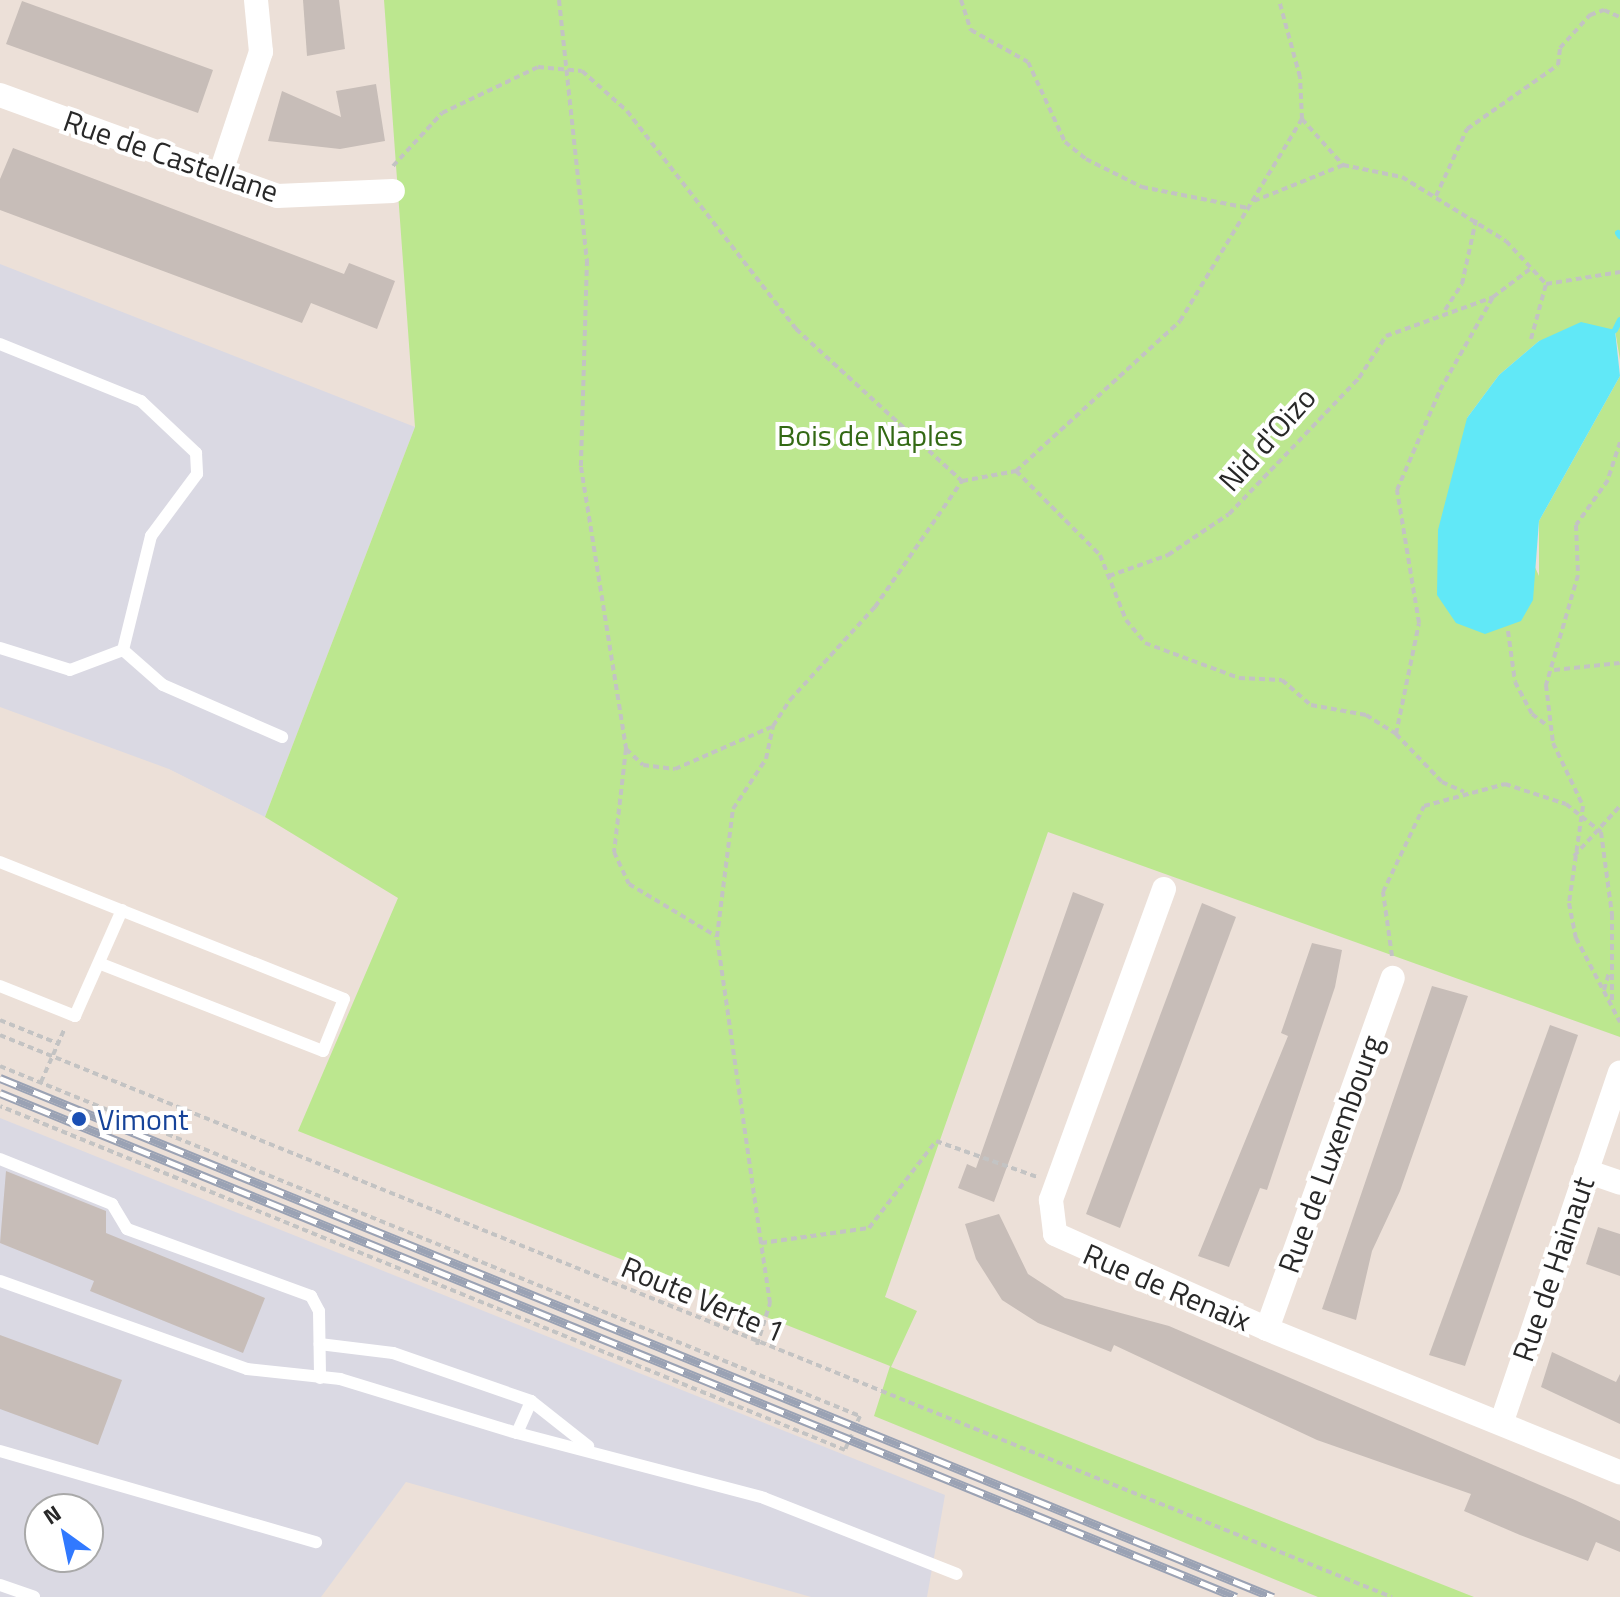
<!DOCTYPE html>
<html>
<head>
<meta charset="utf-8">
<style>
	body { margin:0 }
	#map { position:relative; width:1620px; height:1597px; overflow:hidden; background:#ece0d8; font-family:"Titillium Web",sans-serif }
	div>[style] { position:absolute }
	.industrial>* { inset:0; background:#dad9e3 }
	.green>* { inset:0; background:#bce78f }
	.water>* { inset:0; background:#61e8f7 }
	.stream>* { height:6px; margin:-3px; padding:0 3px; transform-origin:3px; border-radius:3px; background:#61e8f7 }
	.building>* { inset:0; background:#c7bdb8 }
	.path>* { height:4px; margin-top:-2px; transform-origin:0; background:repeating-linear-gradient(90deg,#c3c3c3 0 6px,transparent 0 10px) }
	.lane>* { height:12px; margin:-6px; padding:0 6px; transform-origin:6px; border-radius:6px; background:#fff }
	.street>* { height:24px; margin:-12px; padding:0 12px; transform-origin:12px; border-radius:12px; background:#fff }
	.rail>* { height:9px; margin-top:-4.5px; transform-origin:0; background:repeating-linear-gradient(90deg,#fff 0 18px,#9aa2b4 0 36px); box-sizing:border-box; border-block:2px solid #9aa2b4 }
	.dots>* { width:22px; height:22px; translate:-50% -50%; box-sizing:border-box; border:4px solid #fff; border-radius:50% }
	span { translate:-50% -50%; white-space:nowrap; text-align:center; line-height:1.15; -webkit-text-stroke:8px #fff; paint-order:stroke }
	.street-label { font-size:30px; color:#282828 }
	.park-label { font-size:30px; color:#336914 }
	.transit-label { font-size:30px; color:#164399 }
	.left { translate:0 -50%; text-align:left }
	.north { position:absolute; left:24px; top:1493px; width:80px; height:80px; box-sizing:border-box; background:#fff; border:2px solid #a9a9a9; border-radius:50%; rotate:327deg; font-size:22px; font-weight:700; line-height:32px; text-align:center; color:#282828 }
	.north::after { content:''; display:block; margin:auto; width:28px; height:36px; background:#3179ff; clip-path:polygon(50% 0,100% 100%,50% 72%,0 100%) }
</style>
</head>
<body>
<div id="map">
	<div class="industrial">
		<div style="clip-path:polygon(0 264px,415px 427px,265px 817px,169px 769px,0 707px)"></div>
		<div style="clip-path:polygon(evenodd,0 1118px,945px 1495px,927px 1597px,811px 1597px,406px 1482px,321px 1597px,0 1597px,0 1118px,40px 1509px,88px 1509px,88px 1557px,40px 1557px,40px 1509px)"></div>
	</div>
	<div class="green">
		<div style="clip-path:polygon(384px 0,1620px 0,1620px 360px,1615px 330px,1539px 341px,1499px 375px,1467px 418px,1539px 576px,1539px 521px,1620px 376px,1620px 1037px,1048px 832px,885px 1297px,917px 1311px,891px 1367px,1474px 1597px,1318px 1597px,874px 1416px,890px 1366px,298px 1131px,398px 898px,265px 817px,415px 427px)"></div>
	</div>
	<div class="water">
		<div style="clip-path:polygon(1581px 322px,1615px 330px,1620px 376px,1539px 521px,1533px 600px,1521px 621px,1485px 634px,1456px 623px,1437px 595px,1438px 530px,1467px 418px,1499px 375px,1539px 341px)"></div>
	</div>
	<div class="stream">
		<div style="left:1618px;top:233px;width:4px;rotate:56deg"></div>
		<div style="left:1615px;top:330px;width:11px;rotate:-63deg"></div>
	</div>
	<div class="building">
		<div style="clip-path:polygon(303px 0,339px 0,345px 49px,307px 56px)"></div>
		<div style="clip-path:polygon(22px 1px,213px 70px,198px 113px,6px 44px)"></div>
		<div style="clip-path:polygon(376px 84px,385px 141px,340px 149px,268px 141px,282px 91px,341px 117px,336px 91px)"></div>
		<div style="clip-path:polygon(13px 148px,344px 274px,349px 263px,395px 281px,377px 329px,311px 303px,302px 323px,0 210px,0 179px)"></div>
		<div style="clip-path:polygon(1073px 892px,1104px 904px,994px 1202px,958px 1188px,967px 1164px,976px 1168px)"></div>
		<div style="clip-path:polygon(1202px 903px,1236px 917px,1120px 1228px,1086px 1214px)"></div>
		<div style="clip-path:polygon(1312px 943px,1342px 950px,1335px 987px,1267px 1190px,1260px 1188px,1229px 1267px,1198px 1256px,1288px 1036px,1281px 1033px)"></div>
		<div style="clip-path:polygon(1432px 986px,1468px 996px,1400px 1191px,1372px 1251px,1356px 1320px,1322px 1309px)"></div>
		<div style="clip-path:polygon(1550px 1025px,1578px 1035px,1465px 1366px,1429px 1355px)"></div>
		<div style="clip-path:polygon(6px 1171px,106px 1211px,106px 1233px,265px 1298px,243px 1353px,90px 1291px,94px 1281px,0 1243px)"></div>
		<div style="clip-path:polygon(999px 1214px,1028px 1274px,1065px 1298px,1169px 1326px,1575px 1500px,1620px 1521px,1620px 1552px,1596px 1542px,1588px 1561px,1520px 1535px,1464px 1511px,1471px 1494px,1317px 1440px,1114px 1345px,1111px 1352px,1038px 1323px,1002px 1300px,976px 1259px,965px 1224px)"></div>
		<div style="clip-path:polygon(1598px 1227px,1620px 1234px,1620px 1276px,1586px 1264px)"></div>
		<div style="clip-path:polygon(0 1335px,122px 1380px,98px 1445px,0 1409px)"></div>
		<div style="clip-path:polygon(1552px 1352px,1616px 1382px,1620px 1374px,1620px 1424px,1541px 1387px)"></div>
	</div>
	<div class="path">
		<div style="left:559px;top:0;width:262px;rotate:83.9deg"></div>
		<div style="left:587px;top:260px;width:207px;rotate:91.7deg"></div>
		<div style="left:581px;top:467px;width:286px;rotate:80.9deg"></div>
		<div style="left:626px;top:749px;width:104px;rotate:96.6deg"></div>
		<div style="left:614px;top:852px;width:35px;rotate:65deg"></div>
		<div style="left:629px;top:884px;width:101px;rotate:30.9deg"></div>
		<div style="left:961px;top:0;width:32px;rotate:72deg"></div>
		<div style="left:971px;top:30px;width:65px;rotate:29.3deg"></div>
		<div style="left:1028px;top:62px;width:88px;rotate:65.2deg"></div>
		<div style="left:1065px;top:142px;width:27px;rotate:39deg"></div>
		<div style="left:1086px;top:159px;width:63px;rotate:26.6deg"></div>
		<div style="left:1142px;top:187px;width:108px;rotate:11.2deg"></div>
		<div style="left:1302px;top:119px;width:62px;rotate:48.3deg"></div>
		<div style="left:393px;top:166px;width:72px;rotate:-47.2deg"></div>
		<div style="left:442px;top:113px;width:106px;rotate:-25.6deg"></div>
		<div style="left:538px;top:67px;width:44px;rotate:5.2deg"></div>
		<div style="left:582px;top:71px;width:60px;rotate:41.6deg"></div>
		<div style="left:627px;top:111px;width:276px;rotate:52.2deg"></div>
		<div style="left:796px;top:329px;width:225px;rotate:42.5deg"></div>
		<div style="left:1436px;top:196px;width:74px;rotate:-65.2deg"></div>
		<div style="left:1467px;top:129px;width:111px;rotate:-35.1deg"></div>
		<div style="left:1558px;top:65px;width:17px;rotate:-83deg"></div>
		<div style="left:1560px;top:48px;width:45px;rotate:-47.7deg"></div>
		<div style="left:1590px;top:15px;width:15px;rotate:-20deg"></div>
		<div style="left:1604px;top:10px;width:17px;rotate:24deg"></div>
		<div style="left:1254px;top:201px;width:96px;rotate:-22deg"></div>
		<div style="left:1343px;top:165px;width:60px;rotate:11.5deg"></div>
		<div style="left:1402px;top:177px;width:122px;rotate:31.6deg"></div>
		<div style="left:1506px;top:241px;width:59px;rotate:47.1deg"></div>
		<div style="left:1546px;top:284px;width:75px;rotate:-9.2deg"></div>
		<div style="left:1445px;top:310px;width:31px;rotate:-57deg"></div>
		<div style="left:1462px;top:284px;width:66px;rotate:-77.7deg"></div>
		<div style="left:1531px;top:339px;width:57px;rotate:-74.7deg"></div>
		<div style="left:1620px;top:442px;width:40px;rotate:108deg"></div>
		<div style="left:1608px;top:480px;width:55px;rotate:125.4deg"></div>
		<div style="left:1576px;top:525px;width:50px;rotate:87.7deg"></div>
		<div style="left:1578px;top:575px;width:115px;rotate:106.2deg"></div>
		<div style="left:1546px;top:685px;width:58px;rotate:83.1deg"></div>
		<div style="left:1553px;top:743px;width:70px;rotate:64.5deg"></div>
		<div style="left:1583px;top:806px;width:98px;rotate:98.2deg"></div>
		<div style="left:1569px;top:903px;width:36px;rotate:79deg"></div>
		<div style="left:1576px;top:938px;width:95px;rotate:62.4deg"></div>
		<div style="left:1016px;top:471px;width:119px;rotate:45deg"></div>
		<div style="left:1100px;top:555px;width:70px;rotate:68.2deg"></div>
		<div style="left:1126px;top:620px;width:30px;rotate:50deg"></div>
		<div style="left:1145px;top:643px;width:100px;rotate:20.4deg"></div>
		<div style="left:1239px;top:678px;width:43px;rotate:2.7deg"></div>
		<div style="left:1282px;top:680px;width:38px;rotate:41deg"></div>
		<div style="left:1311px;top:705px;width:56px;rotate:10.3deg"></div>
		<div style="left:1366px;top:715px;width:36px;rotate:32deg"></div>
		<div style="left:1396px;top:734px;width:66px;rotate:46.2deg"></div>
		<div style="left:1442px;top:782px;width:24px;rotate:24deg"></div>
		<div style="left:1109px;top:576px;width:63px;rotate:-19.6deg"></div>
		<div style="left:1168px;top:555px;width:73px;rotate:-33.9deg"></div>
		<div style="left:1229px;top:514px;width:188px;rotate:-46.3deg"></div>
		<div style="left:1359px;top:378px;width:50px;rotate:-57.3deg"></div>
		<div style="left:1386px;top:336px;width:114px;rotate:-20deg"></div>
		<div style="left:1493px;top:297px;width:46px;rotate:-37.1deg"></div>
		<div style="left:1508px;top:631px;width:51px;rotate:82.2deg"></div>
		<div style="left:1515px;top:682px;width:36px;rotate:62deg"></div>
		<div style="left:1532px;top:714px;width:20px;rotate:37deg"></div>
		<div style="left:1554px;top:670px;width:66px;rotate:-6.1deg"></div>
		<div style="left:1396px;top:734px;width:113px;rotate:-78.3deg"></div>
		<div style="left:1419px;top:623px;width:135px;rotate:-99.4deg"></div>
		<div style="left:1397px;top:490px;width:109px;rotate:-66.7deg"></div>
		<div style="left:1440px;top:390px;width:107px;rotate:-60.3deg"></div>
		<div style="left:626px;top:749px;width:23px;rotate:43deg"></div>
		<div style="left:643px;top:765px;width:32px;rotate:7deg"></div>
		<div style="left:675px;top:769px;width:105px;rotate:-23.6deg"></div>
		<div style="left:1601px;top:832px;width:83px;rotate:82.4deg"></div>
		<div style="left:1612px;top:914px;width:87px;rotate:90deg"></div>
		<div style="left:1574px;top:856px;width:68px;rotate:-47.4deg"></div>
		<div style="left:1392px;top:956px;width:65px;rotate:-98deg"></div>
		<div style="left:1383px;top:892px;width:95px;rotate:-64.5deg"></div>
		<div style="left:1424px;top:806px;width:84px;rotate:-15.2deg"></div>
		<div style="left:1505px;top:784px;width:64px;rotate:18.2deg"></div>
		<div style="left:1566px;top:804px;width:45px;rotate:38.7deg"></div>
		<div style="left:1604px;top:990px;width:18px;rotate:-74deg"></div>
		<div style="left:0;top:1020px;width:61px;rotate:22deg"></div>
		<div style="left:0;top:1035px;width:1501px;rotate:21.99deg"></div>
		<div style="left:0;top:1066px;width:928px;rotate:22.15deg"></div>
		<div style="left:860px;top:1416px;width:37px;rotate:114deg"></div>
		<div style="left:845px;top:1450px;width:912px;rotate:-157.85deg"></div>
		<div style="left:41px;top:1082px;width:57px;rotate:-66.1deg"></div>
		<div style="left:761px;top:1243px;width:309px;rotate:-98.2deg"></div>
		<div style="left:717px;top:937px;width:129px;rotate:-82.9deg"></div>
		<div style="left:733px;top:809px;width:60px;rotate:-56.6deg"></div>
		<div style="left:766px;top:759px;width:34px;rotate:-78deg"></div>
		<div style="left:773px;top:726px;width:31px;rotate:-57deg"></div>
		<div style="left:790px;top:700px;width:126px;rotate:-47.6deg"></div>
		<div style="left:875px;top:607px;width:153px;rotate:-55.4deg"></div>
		<div style="left:962px;top:481px;width:55px;rotate:-10.5deg"></div>
		<div style="left:1016px;top:471px;width:222px;rotate:-42.4deg"></div>
		<div style="left:1180px;top:321px;width:236px;rotate:-58.9deg"></div>
		<div style="left:1302px;top:119px;width:42px;rotate:-92.7deg"></div>
		<div style="left:1300px;top:77px;width:80px;rotate:-105.3deg"></div>
		<div style="left:757px;top:1345px;width:44px;rotate:-72.8deg"></div>
		<div style="left:770px;top:1303px;width:61px;rotate:-98.5deg"></div>
		<div style="left:761px;top:1243px;width:109px;rotate:-7.9deg"></div>
		<div style="left:869px;top:1228px;width:110px;rotate:-52.4deg"></div>
		<div style="left:936px;top:1141px;width:107px;rotate:19.6deg"></div>
	</div>
	<div class="lane">
		<div style="left:0;top:344px;width:152px;rotate:22deg"></div>
		<div style="left:141px;top:401px;width:76px;rotate:43.4deg"></div>
		<div style="left:196px;top:453px;width:21px;rotate:87deg"></div>
		<div style="left:197px;top:474px;width:77px;rotate:126.6deg"></div>
		<div style="left:151px;top:536px;width:117px;rotate:103.8deg"></div>
		<div style="left:123px;top:650px;width:53px;rotate:41.2deg"></div>
		<div style="left:163px;top:685px;width:130px;rotate:23.6deg"></div>
		<div style="left:0;top:648px;width:73px;rotate:17.4deg"></div>
		<div style="left:70px;top:670px;width:57px;rotate:-20.7deg"></div>
		<div style="left:0;top:862px;width:370px;rotate:21.7deg"></div>
		<div style="left:344px;top:999px;width:56px;rotate:112deg"></div>
		<div style="left:323px;top:1051px;width:238px;rotate:-158.6deg"></div>
		<div style="left:0;top:986px;width:81px;rotate:21.8deg"></div>
		<div style="left:75px;top:1016px;width:116px;rotate:-66.1deg"></div>
		<div style="left:0;top:1159px;width:121px;rotate:21.9deg"></div>
		<div style="left:112px;top:1204px;width:29px;rotate:59deg"></div>
		<div style="left:127px;top:1229px;width:196px;rotate:20deg"></div>
		<div style="left:311px;top:1296px;width:17px;rotate:62deg"></div>
		<div style="left:319px;top:1311px;width:67px;rotate:89.1deg"></div>
		<div style="left:0;top:1281px;width:262px;rotate:19.6deg"></div>
		<div style="left:247px;top:1369px;width:94px;rotate:6.1deg"></div>
		<div style="left:340px;top:1379px;width:185px;rotate:17deg"></div>
		<div style="left:517px;top:1433px;width:35px;rotate:-66deg"></div>
		<div style="left:531px;top:1401px;width:146px;rotate:-160.8deg"></div>
		<div style="left:393px;top:1353px;width:74px;rotate:-173deg"></div>
		<div style="left:531px;top:1401px;width:73px;rotate:38.3deg"></div>
		<div style="left:517px;top:1433px;width:255px;rotate:14.7deg"></div>
		<div style="left:764px;top:1498px;width:207px;rotate:21.5deg"></div>
		<div style="left:0;top:1451px;width:329px;rotate:16.1deg"></div>
		<div style="left:0;top:1585px;width:36px;rotate:19deg"></div>
	</div>
	<div class="street">
		<div style="left:0;top:95px;width:295px;rotate:20deg"></div>
		<div style="left:277px;top:196px;width:116px;rotate:-2.5deg"></div>
		<div style="left:220px;top:175px;width:130px;rotate:-71.6deg"></div>
		<div style="left:261px;top:52px;width:52px;rotate:-95.5deg"></div>
		<div style="left:1164px;top:889px;width:331px;rotate:110deg"></div>
		<div style="left:1051px;top:1200px;width:34px;rotate:83deg"></div>
		<div style="left:1055px;top:1234px;width:232px;rotate:24.1deg"></div>
		<div style="left:1267px;top:1329px;width:381px;rotate:22.1deg"></div>
		<div style="left:1586px;top:1171px;width:36px;rotate:19deg"></div>
		<div style="left:1267px;top:1329px;width:373px;rotate:-70.3deg"></div>
		<div style="left:1502px;top:1421px;width:368px;rotate:-71.3deg"></div>
	</div>
	<div class="rail">
		<div style="left:0;top:1078px;width:1375px;rotate:22.18deg"></div>
		<div style="left:0;top:1093px;width:1335px;rotate:22.18deg"></div>
	</div>
	<div class="dots">
		<div style="left:79px;top:1119px;background:#1a4fb4"></div>
	</div>
	<div class="street-label">
		<span style="left:171px;top:156px;rotate:19deg">Rue de Castellane</span>
		<span style="left:1267px;top:439px;rotate:-48deg">Nid d'Oizo</span>
		<span style="left:1330px;top:1154px;rotate:-70deg">Rue de Luxembourg</span>
		<span style="left:1553px;top:1269px;rotate:-71deg">Rue de Hainaut</span>
		<span style="left:1167px;top:1287px;rotate:23deg">Rue de Renaix</span>
		<span style="left:703px;top:1299px;rotate:23deg">Route Verte 1</span>
	</div>
	<div class="park-label">
		<span style="left:870px;top:435px">Bois de Naples</span>
	</div>
	<div class="transit-label">
		<span class="left" style="left:97px;top:1119px">Vimont</span>
	</div>
	<div class="north">N</div>
</div>
</body>
</html>
